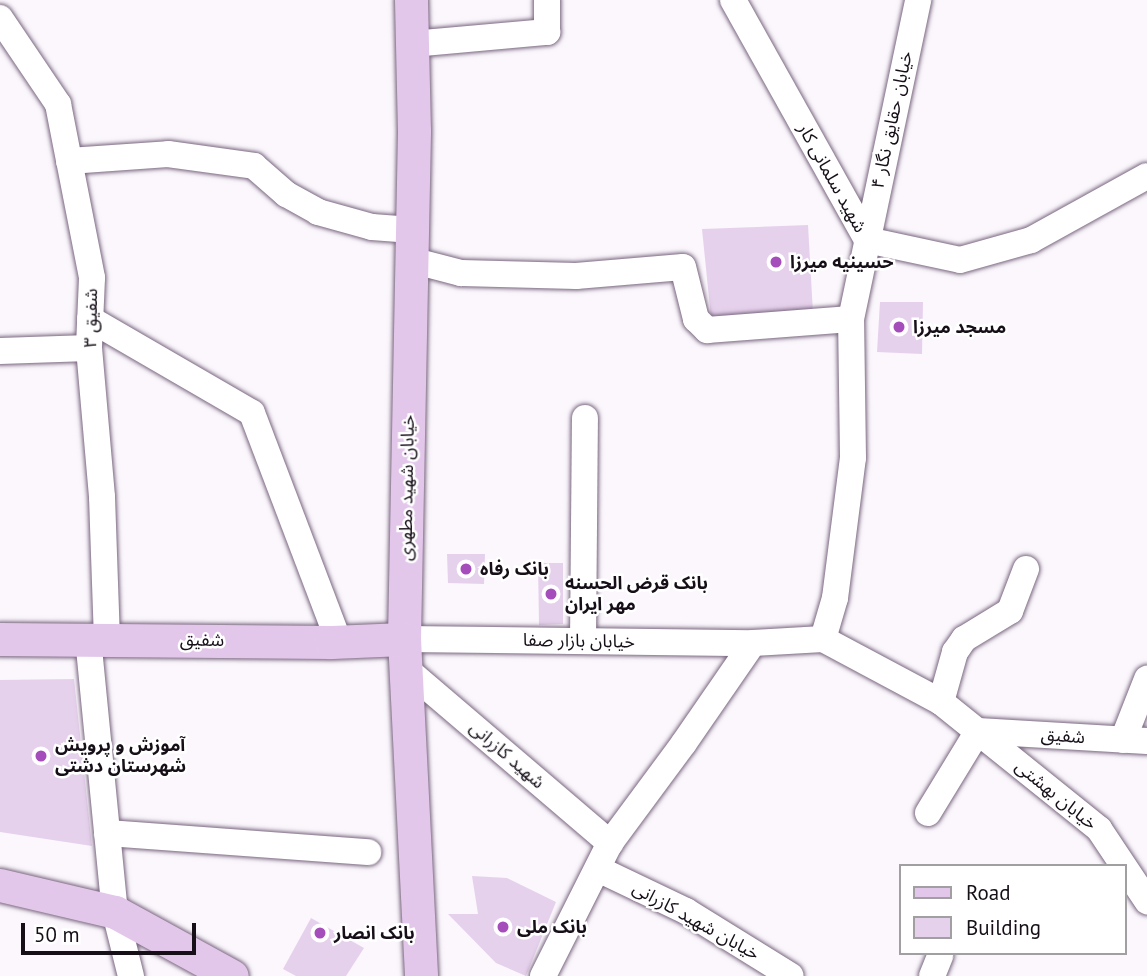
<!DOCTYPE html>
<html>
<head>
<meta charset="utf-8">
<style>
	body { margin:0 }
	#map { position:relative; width:1147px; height:976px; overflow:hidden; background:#fbf7fd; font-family:"PT Sans","Noto Sans Arabic",sans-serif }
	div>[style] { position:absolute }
	.building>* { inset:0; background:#e6d1ed }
	.roads { filter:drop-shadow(0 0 2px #79667f) drop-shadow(0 0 2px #79667f) }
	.minor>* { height:26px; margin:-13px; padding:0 13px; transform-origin:13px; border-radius:13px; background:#fff }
	.major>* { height:33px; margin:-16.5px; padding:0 16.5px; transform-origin:16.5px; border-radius:16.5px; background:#e3c7eb }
	.dots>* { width:19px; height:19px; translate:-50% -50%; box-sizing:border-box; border:4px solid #fff; border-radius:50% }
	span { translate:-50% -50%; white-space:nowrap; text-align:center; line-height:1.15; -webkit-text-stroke:5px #fff; paint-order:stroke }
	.street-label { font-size:18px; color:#160f18 }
	.poi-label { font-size:18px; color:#160f18; font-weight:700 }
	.left { translate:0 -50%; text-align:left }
	.legend { position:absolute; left:899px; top:864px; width:228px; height:91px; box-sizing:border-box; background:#fff; border:2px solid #a29fa3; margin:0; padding:9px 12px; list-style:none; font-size:21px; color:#160f18 }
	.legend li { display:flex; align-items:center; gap:14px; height:35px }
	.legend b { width:35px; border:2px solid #a29fa3 }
	.scale { position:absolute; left:21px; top:923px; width:175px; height:32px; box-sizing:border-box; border:4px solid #160f18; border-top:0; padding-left:9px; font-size:21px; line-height:24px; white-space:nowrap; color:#160f18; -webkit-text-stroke:5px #fff; paint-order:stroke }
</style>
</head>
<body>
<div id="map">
	<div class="building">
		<div style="clip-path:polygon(808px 225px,813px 313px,711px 318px,702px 229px)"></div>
		<div style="clip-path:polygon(880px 302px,923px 302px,922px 354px,877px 352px)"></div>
		<div style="clip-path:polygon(447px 554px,485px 554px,484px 584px,448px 583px)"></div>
		<div style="clip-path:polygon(538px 563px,563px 563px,563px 624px,539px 625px)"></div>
		<div style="clip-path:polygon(74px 679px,92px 846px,0 832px,0 680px)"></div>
		<div style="clip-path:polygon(472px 876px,507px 878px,556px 902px,526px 976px,496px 963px,448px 914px,478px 914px)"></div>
		<div style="clip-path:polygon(311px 918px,364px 948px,346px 976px,296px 976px,283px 969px)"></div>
	</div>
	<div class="roads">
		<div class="minor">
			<div style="left:733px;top:0;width:275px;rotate:60.8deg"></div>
			<div style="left:867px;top:240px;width:95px;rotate:12.1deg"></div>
			<div style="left:960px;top:260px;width:74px;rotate:-15.7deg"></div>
			<div style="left:1031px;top:240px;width:132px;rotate:-28.9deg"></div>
			<div style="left:0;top:18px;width:104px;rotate:56deg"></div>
			<div style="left:58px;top:104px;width:177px;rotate:78.9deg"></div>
			<div style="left:92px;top:278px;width:70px;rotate:92.5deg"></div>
			<div style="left:89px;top:348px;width:150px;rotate:85deg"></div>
			<div style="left:102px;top:497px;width:141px;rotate:88deg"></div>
			<div style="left:412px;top:44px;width:136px;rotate:-5.1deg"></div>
			<div style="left:547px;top:32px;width:32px;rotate:-90deg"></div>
			<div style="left:69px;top:161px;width:99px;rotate:-4deg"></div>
			<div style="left:168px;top:154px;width:87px;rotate:7.9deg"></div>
			<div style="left:254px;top:166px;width:43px;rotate:41.2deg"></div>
			<div style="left:286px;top:194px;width:37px;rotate:29deg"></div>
			<div style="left:318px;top:212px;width:56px;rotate:15.5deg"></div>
			<div style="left:372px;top:227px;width:40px;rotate:4.3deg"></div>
			<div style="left:411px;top:260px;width:52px;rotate:14.6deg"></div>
			<div style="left:461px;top:273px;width:115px;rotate:1.5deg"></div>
			<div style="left:576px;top:276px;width:107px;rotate:-4.8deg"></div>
			<div style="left:683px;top:267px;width:54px;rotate:76deg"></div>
			<div style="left:696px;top:319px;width:16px;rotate:45deg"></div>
			<div style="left:707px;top:330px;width:144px;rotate:-4.4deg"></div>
			<div style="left:90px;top:319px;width:187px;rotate:30.1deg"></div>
			<div style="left:252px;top:413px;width:245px;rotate:69.2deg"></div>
			<div style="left:0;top:351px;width:89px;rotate:-1.9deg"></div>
			<div style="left:88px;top:638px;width:275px;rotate:84.4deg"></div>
			<div style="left:115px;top:912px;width:66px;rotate:76deg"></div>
			<div style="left:404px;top:639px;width:349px;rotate:0.7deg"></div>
			<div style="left:753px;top:643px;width:70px;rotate:-3.3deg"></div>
			<div style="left:823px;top:639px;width:43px;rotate:-73.7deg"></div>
			<div style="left:835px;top:598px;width:141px;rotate:-82.7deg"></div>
			<div style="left:853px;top:458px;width:139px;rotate:-90.8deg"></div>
			<div style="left:851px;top:319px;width:326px;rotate:-78.1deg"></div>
			<div style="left:823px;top:639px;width:134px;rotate:28.1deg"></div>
			<div style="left:941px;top:702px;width:203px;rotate:38.8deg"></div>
			<div style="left:1099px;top:829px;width:87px;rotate:56.3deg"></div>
			<div style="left:583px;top:641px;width:223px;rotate:-89.5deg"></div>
			<div style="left:405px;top:668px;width:270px;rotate:40.5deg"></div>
			<div style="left:941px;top:702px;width:52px;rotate:-74.4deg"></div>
			<div style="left:955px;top:652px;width:16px;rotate:-55deg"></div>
			<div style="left:964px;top:639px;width:54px;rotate:-31.3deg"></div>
			<div style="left:1010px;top:611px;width:45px;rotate:-69.1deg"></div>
			<div style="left:978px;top:731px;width:169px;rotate:3.4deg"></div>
			<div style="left:1123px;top:740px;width:66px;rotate:-68.5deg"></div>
			<div style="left:928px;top:813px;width:96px;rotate:-58.6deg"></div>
			<div style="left:107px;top:833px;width:262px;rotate:4.2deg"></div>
			<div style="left:598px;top:869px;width:98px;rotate:25.5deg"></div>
			<div style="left:686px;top:911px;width:123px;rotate:31.8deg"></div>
			<div style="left:543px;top:976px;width:149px;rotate:-63.3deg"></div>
			<div style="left:610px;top:843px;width:124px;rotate:-53.5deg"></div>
			<div style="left:684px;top:743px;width:121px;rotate:-55.4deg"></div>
			<div style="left:932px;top:976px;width:22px;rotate:-68deg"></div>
		</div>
		<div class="major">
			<div style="left:411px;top:0;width:131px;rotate:88.7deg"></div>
			<div style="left:414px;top:131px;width:508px;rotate:91.13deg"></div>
			<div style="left:404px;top:639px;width:337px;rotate:87.1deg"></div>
			<div style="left:0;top:639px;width:331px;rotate:0.5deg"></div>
			<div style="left:331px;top:642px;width:73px;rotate:-2.4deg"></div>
			<div style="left:0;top:885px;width:118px;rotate:13.2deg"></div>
			<div style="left:115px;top:912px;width:133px;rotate:28.7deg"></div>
		</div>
	</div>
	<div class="dots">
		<div style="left:776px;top:262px;background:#a44dbb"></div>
		<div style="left:899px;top:327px;background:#a44dbb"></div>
		<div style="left:466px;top:569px;background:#a44dbb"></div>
		<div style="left:551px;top:594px;background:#a44dbb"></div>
		<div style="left:41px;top:756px;background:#a44dbb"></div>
		<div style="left:503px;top:927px;background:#a44dbb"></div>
		<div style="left:320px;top:933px;background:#a44dbb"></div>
	</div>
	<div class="street-label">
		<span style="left:892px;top:120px;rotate:-78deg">خیابان حقایق نگار ۴</span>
		<span style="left:832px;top:178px;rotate:61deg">شهید سلمانی کار</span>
		<span style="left:91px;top:318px;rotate:-89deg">شفیق ۳</span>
		<span style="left:407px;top:488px;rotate:-89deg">خیابان شهید مطهری</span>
		<span style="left:202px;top:640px;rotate:1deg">شفیق</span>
		<span style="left:579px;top:641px;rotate:1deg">خیابان بازار صفا</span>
		<span style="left:1063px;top:736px;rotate:4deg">شفیق</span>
		<span style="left:507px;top:755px;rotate:41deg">شهید کازرانی</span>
		<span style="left:1056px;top:795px;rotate:39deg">خیابان بهشتی</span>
		<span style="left:696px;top:921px;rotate:29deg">خیابان شهید کازرانی</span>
	</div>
	<div class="poi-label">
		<span class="left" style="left:790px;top:262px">حسینیه میرزا</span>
		<span class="left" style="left:913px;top:327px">مسجد میرزا</span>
		<span class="left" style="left:480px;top:569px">بانک رفاه</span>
		<span class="left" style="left:565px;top:594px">بانک قرض الحسنه<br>مهر ایران</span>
		<span class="left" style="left:55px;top:756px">آموزش و پرویش<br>شهرستان دشتی</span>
		<span class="left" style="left:517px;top:927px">بانک ملی</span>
		<span class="left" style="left:334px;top:933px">بانک انصار</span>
	</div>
	<ul class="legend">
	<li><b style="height:9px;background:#e3c7eb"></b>Road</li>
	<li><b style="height:19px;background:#e6d1ed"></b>Building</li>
	</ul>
	<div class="scale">50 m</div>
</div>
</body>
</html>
